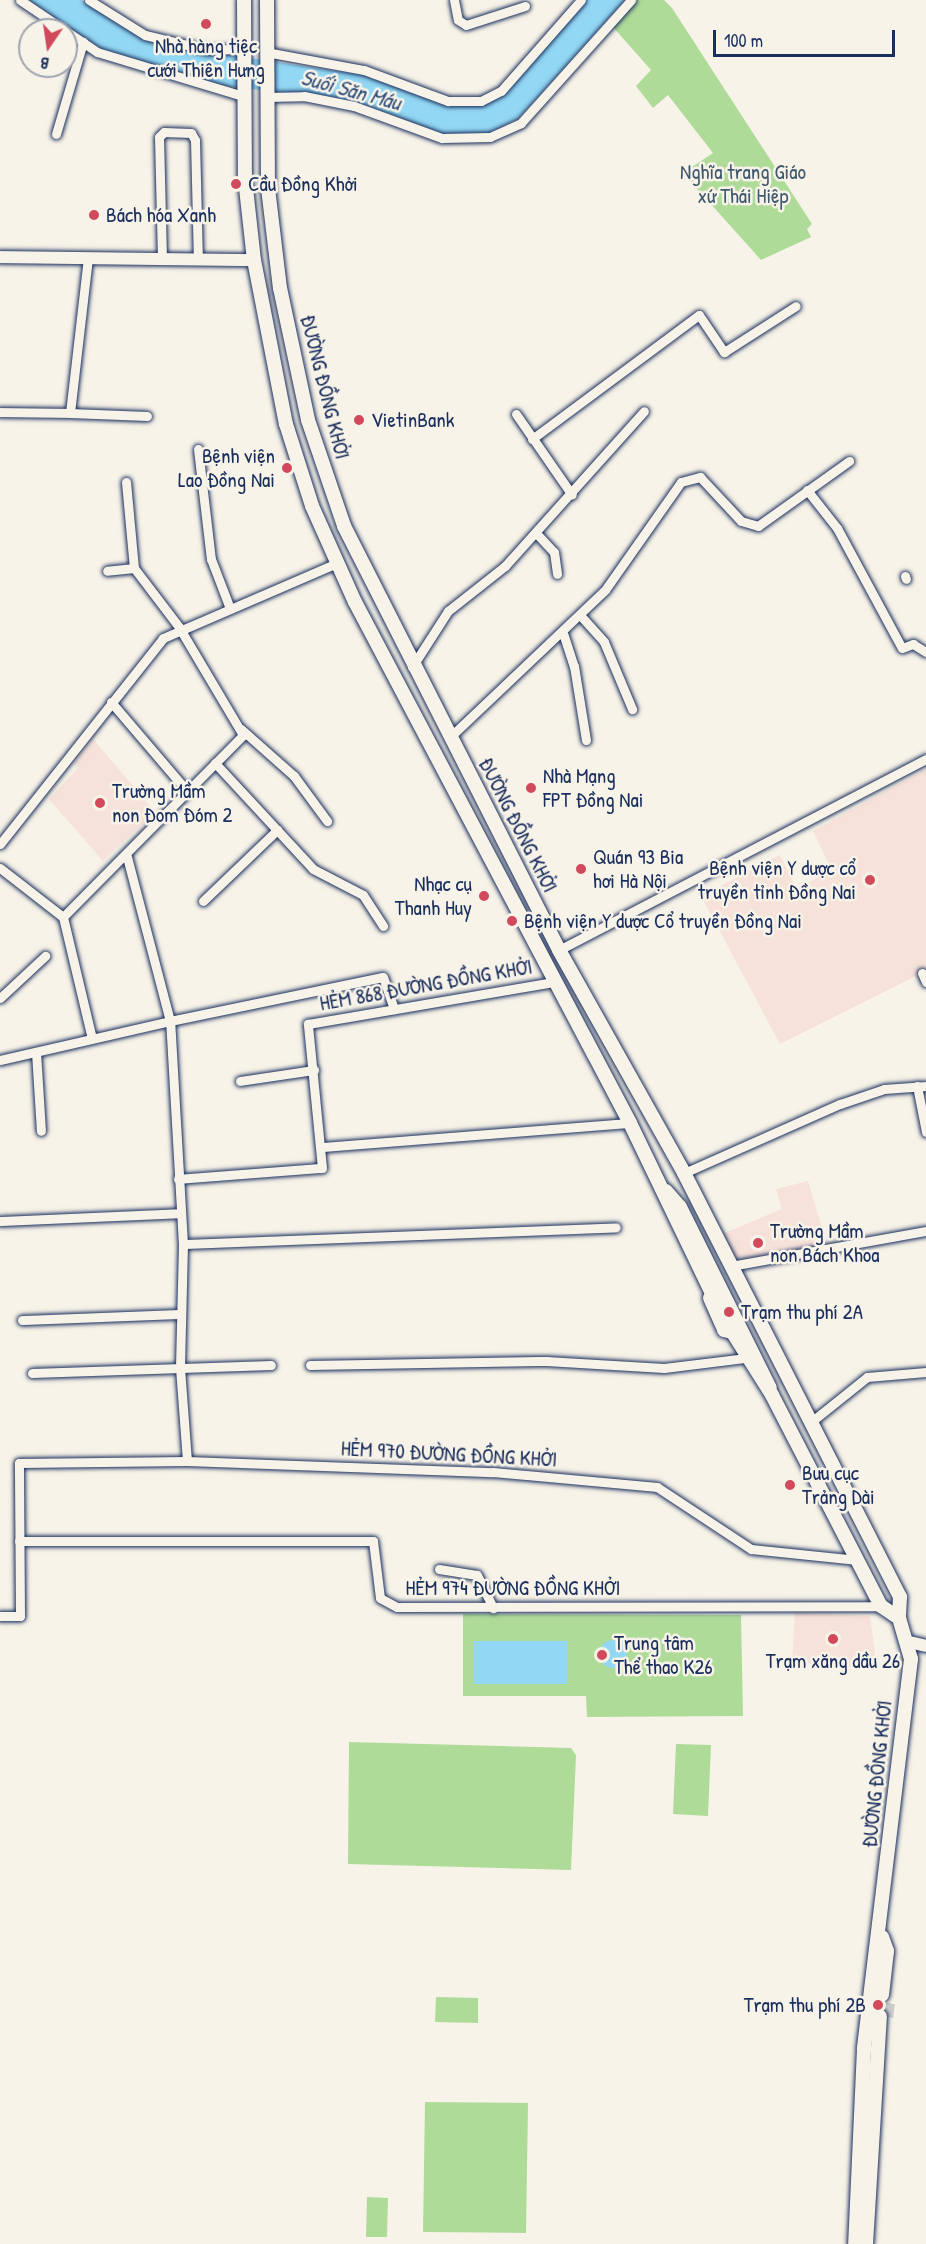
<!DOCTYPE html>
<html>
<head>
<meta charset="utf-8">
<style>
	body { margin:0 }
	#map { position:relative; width:926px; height:2244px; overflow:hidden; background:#f7f3e8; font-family:"Patrick Hand",sans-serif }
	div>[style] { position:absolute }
	.built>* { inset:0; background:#f7e2da }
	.green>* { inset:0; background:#afdb99 }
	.water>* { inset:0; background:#92d8f4 }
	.round { border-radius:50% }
	.secondary-tunnel>* { height:14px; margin-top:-7px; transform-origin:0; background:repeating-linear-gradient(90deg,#cbcccc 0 14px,transparent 0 21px) }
	.roads { filter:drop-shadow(0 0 2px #1b2f5e) drop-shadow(0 0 2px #1b2f5e) }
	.minor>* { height:9px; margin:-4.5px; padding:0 4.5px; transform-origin:4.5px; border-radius:4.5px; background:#f7f3e8 }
	.tertiary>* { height:12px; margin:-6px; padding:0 6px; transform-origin:6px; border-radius:6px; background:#f7f3e8 }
	.secondary>* { height:14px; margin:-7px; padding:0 7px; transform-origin:7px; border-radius:7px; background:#f7f3e8 }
	.dots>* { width:16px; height:16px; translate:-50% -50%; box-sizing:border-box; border:3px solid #f7f3e8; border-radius:50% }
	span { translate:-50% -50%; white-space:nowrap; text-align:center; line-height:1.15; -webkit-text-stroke:5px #f7f3e8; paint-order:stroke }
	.poi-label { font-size:21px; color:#1b2f5e }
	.left { translate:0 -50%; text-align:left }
	.right { translate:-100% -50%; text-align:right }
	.park-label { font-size:21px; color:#405a6d }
	.street-label { font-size:21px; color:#1b2f5e }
	.water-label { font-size:22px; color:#33517c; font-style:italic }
	.north { position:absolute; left:18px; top:18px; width:60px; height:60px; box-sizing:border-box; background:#f7f3e8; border:2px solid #9fa5b1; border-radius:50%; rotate:193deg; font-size:16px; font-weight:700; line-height:24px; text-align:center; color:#1b2f5e }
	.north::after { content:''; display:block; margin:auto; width:21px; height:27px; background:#d1495b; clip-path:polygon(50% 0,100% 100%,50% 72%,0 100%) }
	.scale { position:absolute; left:713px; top:30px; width:182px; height:27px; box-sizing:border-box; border:3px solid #1b2f5e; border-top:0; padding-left:8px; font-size:18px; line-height:21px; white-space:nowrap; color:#1b2f5e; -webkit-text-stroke:4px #f7f3e8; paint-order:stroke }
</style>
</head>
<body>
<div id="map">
	<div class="built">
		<div style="clip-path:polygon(93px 739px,155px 812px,103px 861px,49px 799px,78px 768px,74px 763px)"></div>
		<div style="clip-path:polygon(926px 769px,926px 971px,780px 1044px,701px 896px,780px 855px,796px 888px,832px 871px,813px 831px)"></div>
		<div style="clip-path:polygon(808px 1181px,827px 1245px,736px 1261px,722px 1234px,782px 1209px,776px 1189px)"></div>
		<div style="clip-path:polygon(795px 1613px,870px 1616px,877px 1669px,792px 1662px)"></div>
	</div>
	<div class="green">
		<div style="clip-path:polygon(637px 0,664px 0,672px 8px,812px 224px,807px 229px,811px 237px,761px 260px,683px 173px,713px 153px,668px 95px,653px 108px,636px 86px,651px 70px,613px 27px)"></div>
		<div style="clip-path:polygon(463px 1614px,741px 1615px,743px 1716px,587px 1717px,586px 1696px,463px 1696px)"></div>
		<div style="clip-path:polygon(349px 1742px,571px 1748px,576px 1755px,571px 1870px,348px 1864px)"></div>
		<div style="clip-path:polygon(676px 1744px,711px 1745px,708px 1816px,673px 1814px)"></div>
		<div style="clip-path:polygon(436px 1997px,478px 1998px,478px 2023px,435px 2022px)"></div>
		<div style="clip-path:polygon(425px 2102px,528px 2103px,526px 2233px,423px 2232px)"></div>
		<div style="clip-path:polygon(367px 2197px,388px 2198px,387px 2237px,366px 2237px)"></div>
	</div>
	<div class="water">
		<div style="clip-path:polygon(29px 0,81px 0,162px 45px,364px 75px,448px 105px,503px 95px,587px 0,625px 0,518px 119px,489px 133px,444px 134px,354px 101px,218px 85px,99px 48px)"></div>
		<div class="round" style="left:599px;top:1640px;width:28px;height:28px"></div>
		<div style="clip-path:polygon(474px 1641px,567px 1641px,567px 1684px,474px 1684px)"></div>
	</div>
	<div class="secondary-tunnel">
		<div style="left:886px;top:2017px;width:21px;rotate:-82deg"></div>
	</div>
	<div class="roads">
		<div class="minor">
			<div style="left:20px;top:0;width:93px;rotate:34deg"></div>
			<div style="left:97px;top:52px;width:152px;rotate:16.8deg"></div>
			<div style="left:89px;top:0;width:66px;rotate:32deg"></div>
			<div style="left:145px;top:35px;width:65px;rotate:13.4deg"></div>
			<div style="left:208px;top:50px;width:35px;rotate:-2deg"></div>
			<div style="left:454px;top:0;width:20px;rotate:79deg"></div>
			<div style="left:458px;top:20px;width:9px;rotate:32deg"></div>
			<div style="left:466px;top:25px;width:62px;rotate:-17.9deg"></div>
			<div style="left:266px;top:52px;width:100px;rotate:10.4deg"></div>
			<div style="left:364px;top:70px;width:90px;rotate:20.3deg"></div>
			<div style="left:448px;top:101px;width:33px"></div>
			<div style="left:481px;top:101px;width:22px;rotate:-27deg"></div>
			<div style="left:501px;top:91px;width:121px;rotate:-48.7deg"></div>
			<div style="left:265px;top:97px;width:39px;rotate:-1deg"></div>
			<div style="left:304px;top:96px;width:51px;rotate:11.3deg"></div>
			<div style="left:354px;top:106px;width:94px;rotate:20deg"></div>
			<div style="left:442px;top:138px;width:48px;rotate:-1.2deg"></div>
			<div style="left:490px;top:137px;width:34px;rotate:-24deg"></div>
			<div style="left:521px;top:123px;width:165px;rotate:-48.2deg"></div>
			<div style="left:56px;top:134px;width:96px;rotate:-73.6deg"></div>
			<div style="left:162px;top:259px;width:122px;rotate:-91.4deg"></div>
			<div style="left:159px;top:137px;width:7px;rotate:-45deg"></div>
			<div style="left:164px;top:132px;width:27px;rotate:2deg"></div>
			<div style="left:191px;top:133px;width:8px;rotate:60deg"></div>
			<div style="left:195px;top:140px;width:119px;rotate:88.6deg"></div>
			<div style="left:0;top:412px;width:70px;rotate:0.8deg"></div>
			<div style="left:70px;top:413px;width:156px;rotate:-83.4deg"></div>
			<div style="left:70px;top:413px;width:77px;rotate:2.2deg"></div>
			<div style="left:516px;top:414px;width:98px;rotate:55.3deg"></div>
			<div style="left:532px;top:439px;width:208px;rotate:-36.6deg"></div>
			<div style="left:699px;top:315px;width:45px;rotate:56deg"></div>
			<div style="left:724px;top:352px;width:85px;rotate:-32.6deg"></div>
			<div style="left:198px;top:449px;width:111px;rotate:83.3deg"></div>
			<div style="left:211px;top:559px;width:50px;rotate:69deg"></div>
			<div style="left:126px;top:482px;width:86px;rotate:84.7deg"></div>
			<div style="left:807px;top:490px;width:48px;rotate:51.7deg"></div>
			<div style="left:837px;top:528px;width:136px;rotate:61.6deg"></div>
			<div style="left:902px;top:648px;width:12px;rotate:-20deg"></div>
			<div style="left:913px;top:644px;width:15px;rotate:32deg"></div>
			<div style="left:536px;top:533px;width:26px;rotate:47deg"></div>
			<div style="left:554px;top:552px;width:22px;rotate:82deg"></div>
			<div style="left:905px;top:576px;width:3px;rotate:72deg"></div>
			<div style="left:580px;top:615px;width:36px;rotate:48deg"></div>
			<div style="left:604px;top:642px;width:73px;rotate:67.3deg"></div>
			<div style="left:563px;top:633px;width:35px;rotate:72deg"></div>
			<div style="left:574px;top:666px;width:75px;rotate:80.8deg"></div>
			<div style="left:412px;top:667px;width:67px;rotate:-57.3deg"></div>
			<div style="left:448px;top:611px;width:73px;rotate:-38.3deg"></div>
			<div style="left:505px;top:566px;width:208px;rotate:-48.1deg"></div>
			<div style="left:111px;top:702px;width:117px;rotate:49.5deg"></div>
			<div style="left:241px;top:729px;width:71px;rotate:41.6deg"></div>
			<div style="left:294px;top:776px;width:56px;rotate:53.7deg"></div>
			<div style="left:449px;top:738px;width:215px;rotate:-43.5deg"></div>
			<div style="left:605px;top:590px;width:132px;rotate:-54.9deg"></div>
			<div style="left:681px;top:482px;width:20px;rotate:-15deg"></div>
			<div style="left:700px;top:477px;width:60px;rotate:47deg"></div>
			<div style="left:741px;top:521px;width:18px;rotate:16deg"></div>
			<div style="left:758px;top:526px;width:112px;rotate:-35.5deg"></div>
			<div style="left:215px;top:763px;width:144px;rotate:47.2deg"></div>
			<div style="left:313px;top:869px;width:56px;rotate:27.5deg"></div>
			<div style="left:363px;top:895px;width:37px;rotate:57deg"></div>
			<div style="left:0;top:844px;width:263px;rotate:-51.6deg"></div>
			<div style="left:163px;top:638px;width:189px;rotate:-23.3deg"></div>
			<div style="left:0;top:868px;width:80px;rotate:37.9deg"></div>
			<div style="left:63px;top:917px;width:125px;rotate:76.6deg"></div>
			<div style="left:203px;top:901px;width:103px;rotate:-43.8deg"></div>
			<div style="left:63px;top:917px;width:256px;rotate:-45.3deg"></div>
			<div style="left:243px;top:735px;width:126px;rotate:-120.7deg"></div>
			<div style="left:179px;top:627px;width:74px;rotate:-127.3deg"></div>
			<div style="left:134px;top:568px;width:27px;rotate:174deg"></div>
			<div style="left:559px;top:950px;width:414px;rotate:-27.5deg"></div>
			<div style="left:922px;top:973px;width:10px;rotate:66deg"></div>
			<div style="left:0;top:998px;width:62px;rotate:-43deg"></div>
			<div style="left:36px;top:1052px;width:79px;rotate:86.4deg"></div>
			<div style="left:0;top:1060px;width:174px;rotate:-12.9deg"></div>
			<div style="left:170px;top:1021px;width:170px;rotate:-104.7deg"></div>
			<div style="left:240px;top:1081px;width:75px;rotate:-8.5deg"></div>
			<div style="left:917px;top:1086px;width:47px;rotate:78.9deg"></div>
			<div style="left:324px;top:1147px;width:307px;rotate:-4.5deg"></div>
			<div style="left:684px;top:1173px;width:171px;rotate:-23.9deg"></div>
			<div style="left:840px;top:1104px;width:46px;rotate:-18.8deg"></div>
			<div style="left:884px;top:1089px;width:42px;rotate:-4.1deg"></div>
			<div style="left:178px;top:1179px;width:144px;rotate:-4.4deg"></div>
			<div style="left:322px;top:1168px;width:145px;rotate:-95.6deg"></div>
			<div style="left:308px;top:1024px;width:249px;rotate:-9.7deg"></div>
			<div style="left:0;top:1221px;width:180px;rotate:-2.5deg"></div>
			<div style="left:183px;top:1244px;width:433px;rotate:-2.2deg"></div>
			<div style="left:731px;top:1266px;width:198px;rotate:-10.2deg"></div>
			<div style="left:22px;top:1320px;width:159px;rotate:-2.2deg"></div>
			<div style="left:310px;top:1365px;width:236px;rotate:-1deg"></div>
			<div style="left:546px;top:1361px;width:118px;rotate:3.4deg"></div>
			<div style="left:664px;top:1368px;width:83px;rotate:-7deg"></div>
			<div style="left:32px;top:1373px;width:239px;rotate:-1.9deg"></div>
			<div style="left:811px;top:1422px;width:72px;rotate:-38.8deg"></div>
			<div style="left:867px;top:1377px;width:59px;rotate:-4.8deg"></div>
			<div style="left:187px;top:1461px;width:94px;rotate:-94.3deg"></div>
			<div style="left:180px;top:1367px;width:123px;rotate:-88.6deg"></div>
			<div style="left:183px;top:1244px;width:223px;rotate:-93.3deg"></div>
			<div style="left:170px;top:1021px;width:217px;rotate:-11.7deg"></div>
			<div style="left:383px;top:977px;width:34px;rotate:71deg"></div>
			<div style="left:19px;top:1541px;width:354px"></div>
			<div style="left:373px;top:1541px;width:57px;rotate:83deg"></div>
			<div style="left:380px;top:1598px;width:19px;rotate:28deg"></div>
			<div style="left:397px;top:1607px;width:484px;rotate:-0.1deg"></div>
			<div style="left:439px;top:1569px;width:38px;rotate:9deg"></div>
			<div style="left:477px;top:1575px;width:37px;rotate:64deg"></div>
			<div style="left:0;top:1616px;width:20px"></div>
			<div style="left:20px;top:1616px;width:153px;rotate:-90.4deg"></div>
			<div style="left:19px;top:1463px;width:168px;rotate:-0.7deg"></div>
			<div style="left:187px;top:1461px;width:306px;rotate:2.1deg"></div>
			<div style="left:493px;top:1472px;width:165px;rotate:5.2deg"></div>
			<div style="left:657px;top:1487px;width:113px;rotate:33.4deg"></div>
			<div style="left:751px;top:1549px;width:107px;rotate:5.9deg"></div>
		</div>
		<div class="tertiary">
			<div style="left:0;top:257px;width:254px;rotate:0.7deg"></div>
			<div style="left:909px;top:1642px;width:17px;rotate:13deg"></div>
		</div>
		<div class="secondary">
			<div style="left:244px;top:0;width:179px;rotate:89.7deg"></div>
			<div style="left:245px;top:179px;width:81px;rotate:83.7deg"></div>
			<div style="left:254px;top:260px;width:167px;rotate:79deg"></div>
			<div style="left:286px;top:424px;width:86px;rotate:72.4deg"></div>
			<div style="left:312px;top:506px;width:105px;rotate:65.9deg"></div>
			<div style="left:355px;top:602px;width:589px;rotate:62.17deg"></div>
			<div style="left:630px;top:1123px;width:201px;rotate:64.3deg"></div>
			<div style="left:267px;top:0;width:188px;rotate:89.7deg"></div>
			<div style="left:268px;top:188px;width:101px;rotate:83.2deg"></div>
			<div style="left:280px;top:288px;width:135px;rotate:78deg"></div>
			<div style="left:308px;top:420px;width:112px;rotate:71.2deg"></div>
			<div style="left:344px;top:526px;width:475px;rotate:63.1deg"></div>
			<div style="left:559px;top:950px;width:256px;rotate:60.7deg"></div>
			<div style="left:684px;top:1173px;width:476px;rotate:63deg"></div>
			<div style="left:900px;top:1597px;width:21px;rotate:93deg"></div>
			<div style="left:899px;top:1618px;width:43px;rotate:73.7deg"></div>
			<div style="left:911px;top:1659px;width:393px;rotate:96.9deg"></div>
			<div style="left:864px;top:2049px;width:195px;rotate:92.6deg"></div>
			<div style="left:666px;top:1191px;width:21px;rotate:49deg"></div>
			<div style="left:680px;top:1207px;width:202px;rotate:63.6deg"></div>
			<div style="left:710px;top:1298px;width:35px;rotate:66deg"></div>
			<div style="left:724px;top:1330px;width:8px;rotate:14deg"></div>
			<div style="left:728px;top:1325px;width:83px;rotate:57.8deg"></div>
			<div style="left:772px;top:1395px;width:237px;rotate:62.7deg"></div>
			<div style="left:881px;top:1606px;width:22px;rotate:34deg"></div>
			<div style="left:882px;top:1937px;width:15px;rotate:70deg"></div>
			<div style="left:887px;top:1951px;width:44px;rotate:96.5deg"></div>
			<div style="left:866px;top:2244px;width:228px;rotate:-86.5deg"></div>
		</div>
	</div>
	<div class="dots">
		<div style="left:206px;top:24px;background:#d1495b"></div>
		<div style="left:236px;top:184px;background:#d1495b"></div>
		<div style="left:94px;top:215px;background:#d1495b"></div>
		<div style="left:359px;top:420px;background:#d1495b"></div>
		<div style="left:287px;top:468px;background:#d1495b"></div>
		<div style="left:531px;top:788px;background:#d1495b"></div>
		<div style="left:100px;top:803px;background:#d1495b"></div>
		<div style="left:581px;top:869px;background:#d1495b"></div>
		<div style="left:870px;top:880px;background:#d1495b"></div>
		<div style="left:484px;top:896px;background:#d1495b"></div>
		<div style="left:512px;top:921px;background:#d1495b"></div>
		<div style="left:758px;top:1243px;background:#d1495b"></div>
		<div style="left:729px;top:1312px;background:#d1495b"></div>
		<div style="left:790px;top:1485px;background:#d1495b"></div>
		<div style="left:833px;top:1639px;background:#d1495b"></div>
		<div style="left:602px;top:1655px;background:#d1495b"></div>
		<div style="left:878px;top:2005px;background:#d1495b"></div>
	</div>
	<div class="poi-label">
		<span style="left:206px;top:58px">Nhà hàng tiệc<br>cưới Thiên Hưng</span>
		<span class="left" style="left:248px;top:184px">Cầu Đồng Khởi</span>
		<span class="left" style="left:106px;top:215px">Bách hóa Xanh</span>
		<span class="left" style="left:371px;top:420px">VietinBank</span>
		<span class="right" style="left:275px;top:468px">Bệnh viện<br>Lao Đồng Nai</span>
		<span class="left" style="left:543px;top:788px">Nhà Mạng<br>FPT Đồng Nai</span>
		<span class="left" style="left:112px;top:803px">Trường Mầm<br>non Đom Đóm 2</span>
		<span class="left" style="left:593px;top:869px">Quán 93 Bia<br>hơi Hà Nội</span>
		<span class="right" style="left:856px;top:880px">Bệnh viện Y dược cổ<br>truyền tỉnh Đồng Nai</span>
		<span class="right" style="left:472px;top:896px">Nhạc cụ<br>Thanh Huy</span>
		<span class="left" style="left:524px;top:921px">Bệnh viện Y dược Cổ truyền Đồng Nai</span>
		<span class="left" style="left:770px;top:1243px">Trường Mầm<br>non Bách Khoa</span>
		<span class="left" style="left:741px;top:1312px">Trạm thu phí 2A</span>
		<span class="left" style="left:802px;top:1485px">Bưu cục<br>Trảng Dài</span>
		<span class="left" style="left:614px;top:1655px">Trung tâm<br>Thể thao K26</span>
		<span style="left:833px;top:1661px">Trạm xăng dầu 26</span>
		<span class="right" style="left:866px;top:2005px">Trạm thu phí 2B</span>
	</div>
	<div class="park-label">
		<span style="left:743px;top:184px">Nghĩa trang Giáo<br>xứ Thái Hiệp</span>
	</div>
	<div class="street-label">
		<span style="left:325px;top:387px;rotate:76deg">ĐƯỜNG ĐỒNG KHỞI</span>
		<span style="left:518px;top:825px;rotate:63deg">ĐƯỜNG ĐỒNG KHỞI</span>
		<span style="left:426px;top:985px;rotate:-10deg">HẺM 868 ĐƯỜNG ĐỒNG KHỞI</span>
		<span style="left:449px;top:1454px;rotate:3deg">HẺM 970 ĐƯỜNG ĐỒNG KHỞI</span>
		<span style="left:513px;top:1588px">HẺM 974 ĐƯỜNG ĐỒNG KHỞI</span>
		<span style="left:877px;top:1774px;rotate:-84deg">ĐƯỜNG ĐỒNG KHỞI</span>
	</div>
	<div class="water-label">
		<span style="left:351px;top:90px;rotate:15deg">Suối Săn Máu</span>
	</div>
	<div class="north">B</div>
	<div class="scale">100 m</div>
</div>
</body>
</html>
